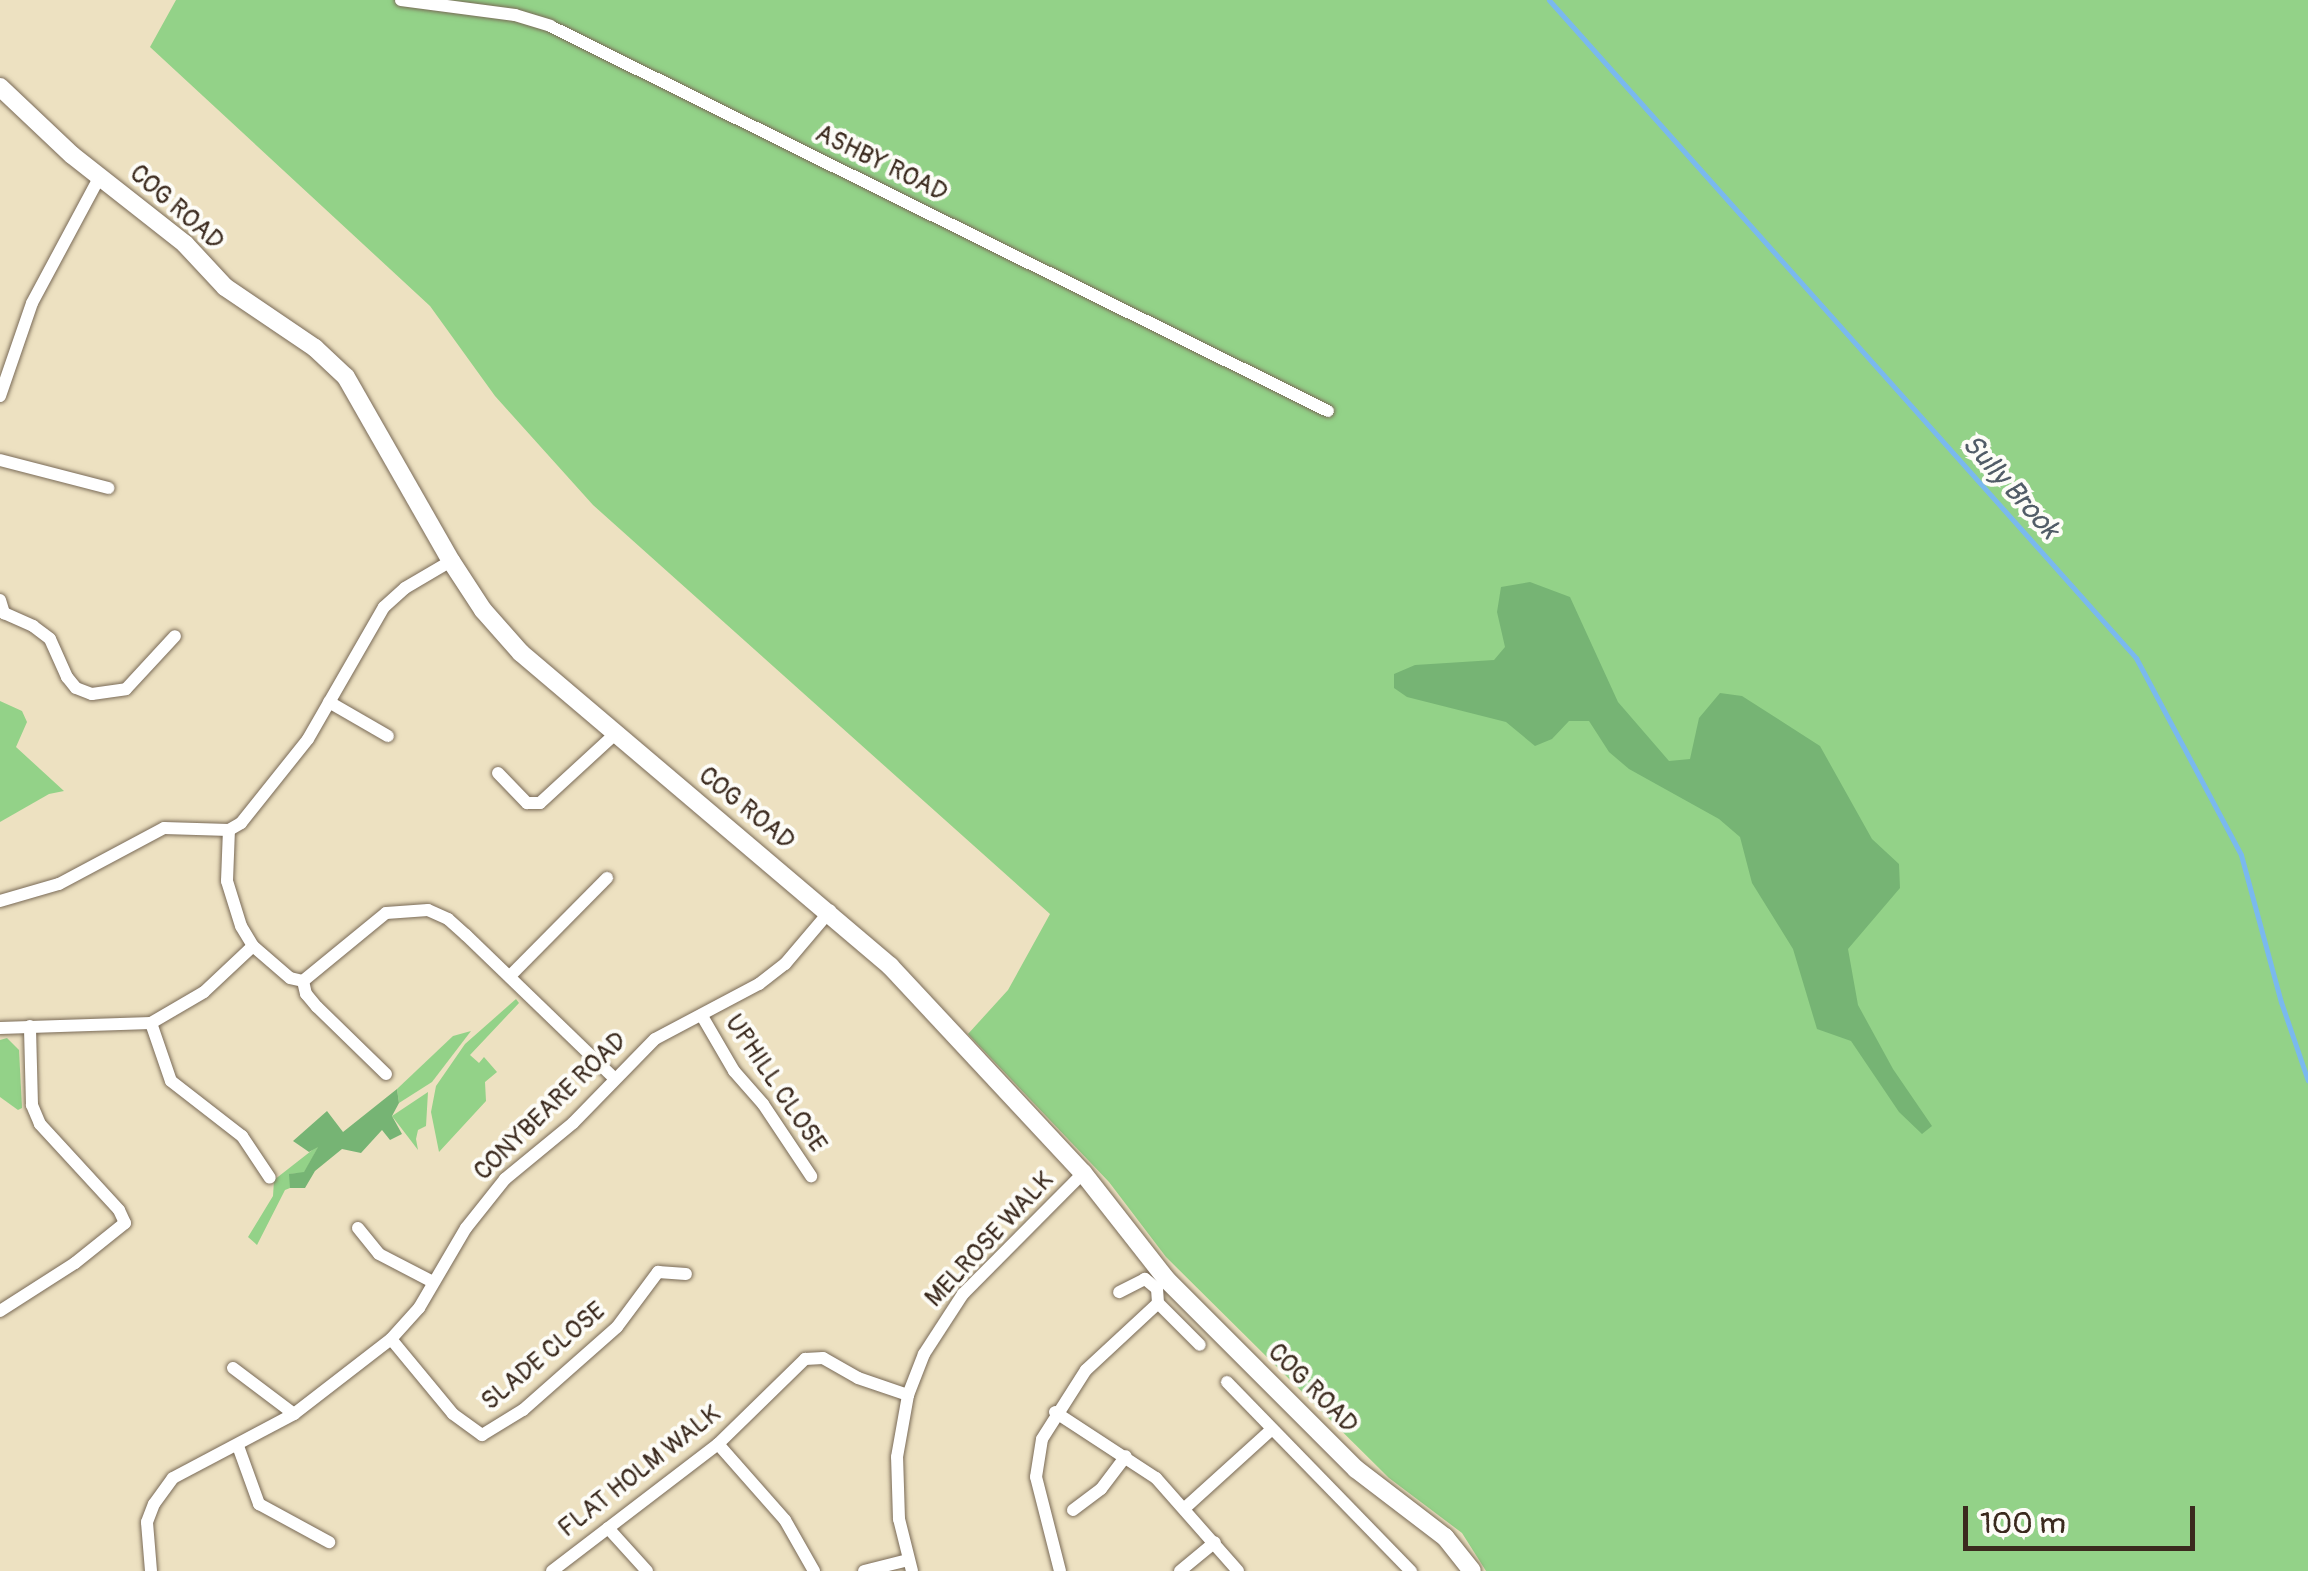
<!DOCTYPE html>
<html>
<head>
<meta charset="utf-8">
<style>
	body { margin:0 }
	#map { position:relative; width:2308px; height:1571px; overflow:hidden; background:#ede1c1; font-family:Pangolin,sans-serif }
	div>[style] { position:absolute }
	.green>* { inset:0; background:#93d288 }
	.forest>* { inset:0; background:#76b474 }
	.stream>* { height:5px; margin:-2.5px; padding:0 2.5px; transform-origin:2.5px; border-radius:2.5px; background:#7ab9ee }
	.roads { filter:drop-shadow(0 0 2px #796a57) drop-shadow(0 0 2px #796a57) }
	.street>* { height:12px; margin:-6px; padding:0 6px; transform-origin:6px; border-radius:6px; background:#fff }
	.secondary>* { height:18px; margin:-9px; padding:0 9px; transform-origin:9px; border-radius:9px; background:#fff }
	span { translate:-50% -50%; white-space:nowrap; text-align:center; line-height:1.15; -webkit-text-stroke:8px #fdfcf7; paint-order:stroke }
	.street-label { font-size:25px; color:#3b2a1e }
	.water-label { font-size:28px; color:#515c67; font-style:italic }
	.scale { position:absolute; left:1963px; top:1506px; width:232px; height:45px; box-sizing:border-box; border:5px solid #3b2a1e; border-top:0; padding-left:12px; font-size:30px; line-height:35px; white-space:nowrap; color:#3b2a1e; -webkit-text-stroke:8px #fdfcf7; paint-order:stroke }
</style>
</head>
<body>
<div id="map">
	<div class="green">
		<div style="clip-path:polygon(176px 0,2308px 0,2308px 1571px,1486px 1571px,1462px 1533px,1389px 1478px,1166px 1257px,1109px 1182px,968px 1034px,1008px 990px,1050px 914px,593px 505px,495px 396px,430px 306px,150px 47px)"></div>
		<div style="clip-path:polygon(0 701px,22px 711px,27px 722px,16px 747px,64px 791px,49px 794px,0 822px)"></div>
		<div style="clip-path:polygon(516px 999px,519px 1003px,470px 1055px,479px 1063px,484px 1057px,497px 1072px,485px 1082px,486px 1101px,439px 1152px,431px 1112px,436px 1086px,465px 1044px)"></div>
		<div style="clip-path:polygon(471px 1031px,432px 1082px,399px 1103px,397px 1089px,453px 1036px)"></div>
		<div style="clip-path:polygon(7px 1038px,19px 1050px,22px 1108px,18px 1110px,0 1097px,0 1040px)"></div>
		<div style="clip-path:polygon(428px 1092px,426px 1126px,418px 1130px,416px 1139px,418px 1150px,392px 1116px)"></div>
		<div style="clip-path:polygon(320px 1144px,304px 1173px,290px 1174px,290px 1188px,285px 1190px,257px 1245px,248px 1237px,273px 1196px,274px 1180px)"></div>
	</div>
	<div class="forest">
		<div style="clip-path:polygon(1530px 582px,1570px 597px,1618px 702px,1669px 761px,1690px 759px,1699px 718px,1720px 693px,1742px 696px,1820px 746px,1872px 839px,1899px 864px,1900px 888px,1848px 949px,1858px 1005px,1893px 1069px,1932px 1126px,1922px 1134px,1899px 1112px,1851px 1041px,1817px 1029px,1793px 949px,1752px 883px,1740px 837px,1719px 819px,1629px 769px,1609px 752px,1589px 721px,1569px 721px,1552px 739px,1535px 746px,1506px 722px,1407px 697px,1394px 688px,1394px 674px,1415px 665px,1494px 660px,1505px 647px,1497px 612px,1501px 587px)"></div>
		<div style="clip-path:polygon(397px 1089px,399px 1103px,392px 1116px,402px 1134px,390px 1140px,382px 1130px,361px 1153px,342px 1149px,315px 1171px,305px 1188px,290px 1188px,289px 1174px,304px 1172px,318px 1147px,309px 1152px,293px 1141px,327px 1111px,343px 1132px)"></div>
	</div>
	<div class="stream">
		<div style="left:1549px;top:0;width:882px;rotate:48.26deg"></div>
		<div style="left:2136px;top:658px;width:223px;rotate:61.9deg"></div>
		<div style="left:2241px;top:855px;width:152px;rotate:74.8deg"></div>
		<div style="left:2281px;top:1002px;width:83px;rotate:71.1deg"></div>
	</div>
	<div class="roads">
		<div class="street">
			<div style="left:401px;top:0;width:115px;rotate:7.5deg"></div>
			<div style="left:515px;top:15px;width:37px;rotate:17deg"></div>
			<div style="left:550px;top:26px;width:868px;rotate:26.33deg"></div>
			<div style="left:0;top:396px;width:98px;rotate:-71deg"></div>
			<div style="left:32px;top:303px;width:144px;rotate:-61.8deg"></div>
			<div style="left:0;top:460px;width:112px;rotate:14.5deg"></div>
			<div style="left:0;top:600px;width:14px;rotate:73deg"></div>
			<div style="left:4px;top:613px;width:32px;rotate:24deg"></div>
			<div style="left:33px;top:626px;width:21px;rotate:37deg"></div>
			<div style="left:50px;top:639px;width:42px;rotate:65.9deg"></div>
			<div style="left:67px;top:677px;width:14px;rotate:51deg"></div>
			<div style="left:76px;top:688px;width:17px;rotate:21deg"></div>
			<div style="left:92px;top:694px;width:34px;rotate:-8deg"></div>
			<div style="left:126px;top:689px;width:72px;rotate:-47.2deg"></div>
			<div style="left:329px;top:702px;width:68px;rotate:30deg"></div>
			<div style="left:498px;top:773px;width:42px;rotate:46deg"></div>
			<div style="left:527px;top:803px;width:13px"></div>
			<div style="left:540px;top:803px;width:102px;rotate:-42.6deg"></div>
			<div style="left:0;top:901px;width:61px;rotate:-16.1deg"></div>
			<div style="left:59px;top:884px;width:119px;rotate:-28.1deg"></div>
			<div style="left:164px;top:828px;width:65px;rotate:1.8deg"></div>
			<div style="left:510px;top:976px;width:138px;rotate:-45.3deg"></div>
			<div style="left:303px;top:981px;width:107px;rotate:-39.3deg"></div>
			<div style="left:386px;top:913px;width:42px;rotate:-4.1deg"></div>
			<div style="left:428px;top:910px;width:22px;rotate:24deg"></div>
			<div style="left:448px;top:919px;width:24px;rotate:42deg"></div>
			<div style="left:466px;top:935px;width:207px;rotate:44deg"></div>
			<div style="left:702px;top:1016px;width:64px;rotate:59.8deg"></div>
			<div style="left:734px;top:1071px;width:44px;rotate:48.7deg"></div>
			<div style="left:763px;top:1104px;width:87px;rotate:56.3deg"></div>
			<div style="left:151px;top:1023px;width:61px;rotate:71deg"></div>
			<div style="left:171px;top:1081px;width:90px;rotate:37.8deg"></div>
			<div style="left:242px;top:1136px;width:50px;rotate:56.3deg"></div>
			<div style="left:0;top:1028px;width:151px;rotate:-1.9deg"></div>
			<div style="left:151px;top:1023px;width:61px;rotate:-30.3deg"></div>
			<div style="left:204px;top:992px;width:67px;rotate:-43.2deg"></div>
			<div style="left:386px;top:1074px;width:96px;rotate:-135.8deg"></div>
			<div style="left:317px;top:1007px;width:17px;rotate:-130deg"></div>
			<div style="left:306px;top:994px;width:13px;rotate:-103deg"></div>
			<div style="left:303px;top:981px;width:13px;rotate:-167deg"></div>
			<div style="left:290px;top:978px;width:49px;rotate:-139.1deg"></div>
			<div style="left:253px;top:946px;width:23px;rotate:-121deg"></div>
			<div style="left:241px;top:926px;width:47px;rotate:-107.3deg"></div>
			<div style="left:227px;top:881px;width:51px;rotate:-87.8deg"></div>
			<div style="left:229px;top:830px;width:14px;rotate:-30deg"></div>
			<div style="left:241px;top:823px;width:107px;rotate:-51.4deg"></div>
			<div style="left:308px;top:739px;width:152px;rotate:-60.1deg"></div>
			<div style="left:384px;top:607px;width:28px;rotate:-42deg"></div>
			<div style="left:405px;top:588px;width:53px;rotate:-30.4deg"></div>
			<div style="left:358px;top:1228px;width:33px;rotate:51deg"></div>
			<div style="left:379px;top:1254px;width:61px;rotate:27.4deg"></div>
			<div style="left:1158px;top:1303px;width:59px;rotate:45deg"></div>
			<div style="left:0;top:1311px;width:89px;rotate:-32.6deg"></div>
			<div style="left:75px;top:1263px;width:64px;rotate:-38.7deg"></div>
			<div style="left:125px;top:1223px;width:14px;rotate:-115deg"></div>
			<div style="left:119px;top:1210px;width:117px;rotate:-132.6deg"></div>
			<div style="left:40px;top:1124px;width:21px;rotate:-113deg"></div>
			<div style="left:32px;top:1105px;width:79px;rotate:-91.5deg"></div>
			<div style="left:391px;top:1339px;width:97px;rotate:50.4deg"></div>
			<div style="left:453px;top:1414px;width:36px;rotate:36deg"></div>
			<div style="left:482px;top:1435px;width:48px;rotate:-31.4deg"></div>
			<div style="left:523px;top:1410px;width:125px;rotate:-41.4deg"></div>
			<div style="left:617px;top:1327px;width:69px;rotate:-53.3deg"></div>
			<div style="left:658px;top:1272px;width:28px;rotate:4deg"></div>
			<div style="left:233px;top:1368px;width:76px;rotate:37deg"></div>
			<div style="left:1227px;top:1382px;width:264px;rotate:45.8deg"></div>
			<div style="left:1055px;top:1412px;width:121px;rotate:33.2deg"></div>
			<div style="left:1156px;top:1478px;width:124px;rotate:48.6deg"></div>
			<div style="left:718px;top:1444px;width:101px;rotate:48.6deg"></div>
			<div style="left:785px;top:1520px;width:59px;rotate:60.4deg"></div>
			<div style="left:238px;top:1446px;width:62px;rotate:70.1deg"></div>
			<div style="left:259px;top:1504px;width:80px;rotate:28.5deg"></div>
			<div style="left:1186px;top:1507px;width:116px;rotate:-42.2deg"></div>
			<div style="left:1073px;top:1510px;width:35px;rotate:-37deg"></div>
			<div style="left:1101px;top:1489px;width:41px;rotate:-52.9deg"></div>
			<div style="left:608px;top:1528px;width:58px;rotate:47.8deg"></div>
			<div style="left:151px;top:1571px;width:49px;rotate:-94.7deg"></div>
			<div style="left:147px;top:1522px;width:19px;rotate:-69deg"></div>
			<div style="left:154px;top:1504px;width:32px;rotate:-54deg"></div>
			<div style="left:173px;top:1478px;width:137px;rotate:-27.9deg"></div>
			<div style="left:294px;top:1414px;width:123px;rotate:-37.7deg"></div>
			<div style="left:391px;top:1339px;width:42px;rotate:-47.9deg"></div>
			<div style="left:419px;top:1308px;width:93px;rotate:-59.6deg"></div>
			<div style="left:466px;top:1228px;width:63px;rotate:-51.5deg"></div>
			<div style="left:505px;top:1179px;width:88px;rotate:-39.5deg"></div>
			<div style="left:573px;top:1123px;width:117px;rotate:-45.7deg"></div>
			<div style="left:655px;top:1039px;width:118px;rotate:-27.9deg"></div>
			<div style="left:759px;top:984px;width:33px;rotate:-38deg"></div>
			<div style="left:785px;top:964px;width:70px;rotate:-49.7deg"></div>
			<div style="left:552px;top:1571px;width:209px;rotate:-37.4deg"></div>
			<div style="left:718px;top:1444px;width:122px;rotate:-44.3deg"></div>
			<div style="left:805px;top:1359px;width:18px;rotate:-3deg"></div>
			<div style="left:823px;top:1358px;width:40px;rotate:29.7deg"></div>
			<div style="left:858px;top:1378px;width:53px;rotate:18.8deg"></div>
			<div style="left:864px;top:1571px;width:45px;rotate:-14deg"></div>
			<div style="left:912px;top:1571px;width:54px;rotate:-104deg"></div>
			<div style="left:899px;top:1519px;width:62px;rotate:-91.8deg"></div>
			<div style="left:897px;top:1457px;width:63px;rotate:-79.9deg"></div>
			<div style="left:908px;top:1395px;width:44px;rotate:-68.7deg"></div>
			<div style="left:924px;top:1354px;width:72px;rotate:-57deg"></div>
			<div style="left:963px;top:1294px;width:170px;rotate:-45.2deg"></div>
			<div style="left:1060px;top:1571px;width:97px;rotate:-104.3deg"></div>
			<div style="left:1036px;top:1477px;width:38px;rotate:-81deg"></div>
			<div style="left:1042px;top:1439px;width:82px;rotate:-57.5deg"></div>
			<div style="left:1086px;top:1370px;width:98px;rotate:-42.9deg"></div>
			<div style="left:1158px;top:1303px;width:14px;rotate:-94deg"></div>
			<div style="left:1157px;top:1289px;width:16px;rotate:-140deg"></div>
			<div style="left:1145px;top:1279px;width:29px;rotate:153deg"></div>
			<div style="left:1180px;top:1571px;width:45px;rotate:-39.6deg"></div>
		</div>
		<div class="secondary">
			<div style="left:0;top:87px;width:99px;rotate:43.4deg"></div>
			<div style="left:72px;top:155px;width:144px;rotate:38.2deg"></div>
			<div style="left:185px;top:244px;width:59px;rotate:47.1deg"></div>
			<div style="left:225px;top:287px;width:109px;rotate:34.1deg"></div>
			<div style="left:315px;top:348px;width:42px;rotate:43.1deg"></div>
			<div style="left:346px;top:377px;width:212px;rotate:60.3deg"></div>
			<div style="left:451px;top:561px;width:59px;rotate:56.9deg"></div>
			<div style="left:483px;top:610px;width:57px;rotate:48.5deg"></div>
			<div style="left:521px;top:653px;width:484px;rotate:40.3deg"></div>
			<div style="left:890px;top:966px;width:283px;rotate:47deg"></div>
			<div style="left:1083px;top:1173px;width:135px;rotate:51.9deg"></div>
			<div style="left:1166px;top:1279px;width:269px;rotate:45deg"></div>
			<div style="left:1356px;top:1469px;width:112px;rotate:37.4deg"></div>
			<div style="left:1445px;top:1537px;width:43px;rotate:51.5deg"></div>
		</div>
	</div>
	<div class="street-label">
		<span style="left:881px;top:164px;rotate:26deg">ASHBY ROAD</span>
		<span style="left:176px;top:208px;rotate:41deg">COG ROAD</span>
		<span style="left:746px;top:809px;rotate:39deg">COG ROAD</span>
		<span style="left:775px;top:1084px;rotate:56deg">UPHILL CLOSE</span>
		<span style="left:551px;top:1107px;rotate:-44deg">CONYBEARE ROAD</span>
		<span style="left:990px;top:1240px;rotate:-47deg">MELROSE WALK</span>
		<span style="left:544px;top:1357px;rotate:-40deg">SLADE CLOSE</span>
		<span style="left:1312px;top:1389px;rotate:45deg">COG ROAD</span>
		<span style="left:640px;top:1472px;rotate:-38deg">FLAT HOLM WALK</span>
	</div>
	<div class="water-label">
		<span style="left:2010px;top:487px;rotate:48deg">Sully Brook</span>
	</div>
	<div class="scale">100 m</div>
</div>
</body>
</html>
